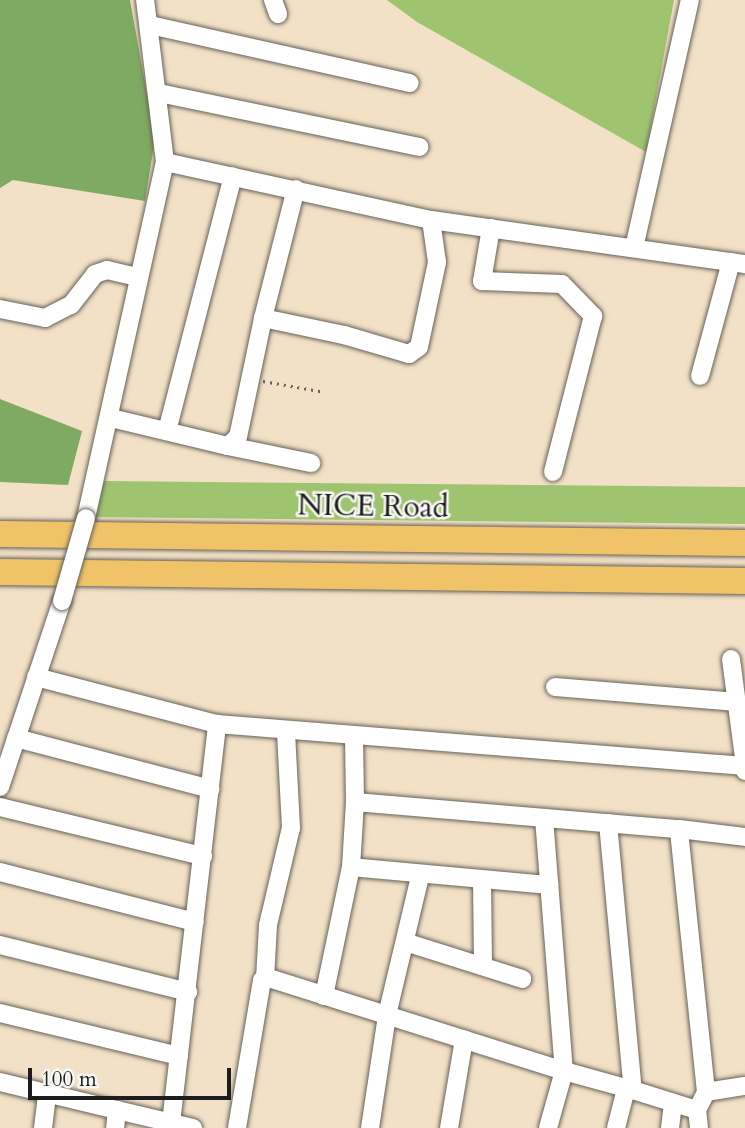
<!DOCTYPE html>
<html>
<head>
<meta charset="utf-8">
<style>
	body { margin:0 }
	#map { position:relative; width:745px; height:1128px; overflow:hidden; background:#f2e1c6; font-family:Cardo,serif }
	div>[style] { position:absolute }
	.green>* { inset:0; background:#9fc46f }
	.forest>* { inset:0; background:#7faa62 }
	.path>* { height:2.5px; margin-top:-1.25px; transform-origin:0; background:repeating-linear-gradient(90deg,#676158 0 2px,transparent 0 7px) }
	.roads { filter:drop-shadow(0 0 2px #676158) drop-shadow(0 0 2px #676158) }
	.minor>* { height:18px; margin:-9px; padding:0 9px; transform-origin:9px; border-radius:9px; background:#fff }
	.highway>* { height:26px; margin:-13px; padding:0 13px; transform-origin:13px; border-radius:13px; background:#f1c369 }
	.bridges { filter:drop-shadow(0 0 2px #676158) drop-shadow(0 0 2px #676158) }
	.minor-bridge>* { height:18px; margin:-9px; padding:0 9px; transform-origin:9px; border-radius:9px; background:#fff }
	span { translate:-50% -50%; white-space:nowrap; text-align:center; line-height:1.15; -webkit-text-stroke:5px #f6f6f2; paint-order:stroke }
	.street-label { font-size:30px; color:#1c1c1c }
	.scale { position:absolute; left:28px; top:1068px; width:203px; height:32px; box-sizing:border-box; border:4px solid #1c1c1c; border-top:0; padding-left:9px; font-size:21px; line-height:24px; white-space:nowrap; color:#1c1c1c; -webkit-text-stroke:5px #f6f6f2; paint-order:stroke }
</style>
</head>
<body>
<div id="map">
	<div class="green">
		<div style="clip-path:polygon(387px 0,674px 0,646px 152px,417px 22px)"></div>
		<div style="clip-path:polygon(104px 481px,745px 487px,745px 524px,95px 517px)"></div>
	</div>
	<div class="forest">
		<div style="clip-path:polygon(0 0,130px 0,155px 139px,145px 201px,13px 180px,0 188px)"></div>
		<div style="clip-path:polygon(0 399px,82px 431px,68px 485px,0 482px)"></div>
	</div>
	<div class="path">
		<div style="left:263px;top:381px;width:63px;rotate:10.1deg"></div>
	</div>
	<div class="roads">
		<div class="minor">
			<div style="left:273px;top:0;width:15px;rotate:70deg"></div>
			<div style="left:150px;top:25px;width:266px;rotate:12.6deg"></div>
			<div style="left:159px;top:93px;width:266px;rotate:11.7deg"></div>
			<div style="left:165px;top:162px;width:272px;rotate:12.3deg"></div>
			<div style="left:431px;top:220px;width:317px;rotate:8deg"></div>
			<div style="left:491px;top:228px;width:54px;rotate:99.6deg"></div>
			<div style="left:482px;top:281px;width:80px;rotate:2.1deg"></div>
			<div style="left:562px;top:284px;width:45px;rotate:45.9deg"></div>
			<div style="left:593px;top:316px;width:161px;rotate:104.4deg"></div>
			<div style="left:634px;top:248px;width:254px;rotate:-77.3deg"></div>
			<div style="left:0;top:309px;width:46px;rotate:11.3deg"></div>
			<div style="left:45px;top:318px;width:29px;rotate:-27deg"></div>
			<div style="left:71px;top:305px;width:39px;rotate:-52deg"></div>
			<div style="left:95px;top:274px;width:13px;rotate:-18deg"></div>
			<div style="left:107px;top:270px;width:31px;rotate:13deg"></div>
			<div style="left:263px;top:318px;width:133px;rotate:-75.7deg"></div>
			<div style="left:700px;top:376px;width:118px;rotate:-74.8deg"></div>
			<div style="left:111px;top:418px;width:120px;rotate:13.5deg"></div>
			<div style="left:228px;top:446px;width:13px;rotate:-42deg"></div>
			<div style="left:238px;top:437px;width:122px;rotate:-78.1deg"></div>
			<div style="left:263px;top:318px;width:83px;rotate:11.9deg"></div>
			<div style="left:344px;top:335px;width:68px;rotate:16.3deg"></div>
			<div style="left:409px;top:354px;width:12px;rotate:-35deg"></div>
			<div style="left:419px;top:347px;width:87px;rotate:-78deg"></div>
			<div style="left:437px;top:262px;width:42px;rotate:-98.1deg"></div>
			<div style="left:167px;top:431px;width:263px;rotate:-75.5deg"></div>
			<div style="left:228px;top:446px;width:85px;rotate:11.6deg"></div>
			<div style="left:86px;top:518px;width:365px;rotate:-77.5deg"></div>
			<div style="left:165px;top:162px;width:163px;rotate:-97deg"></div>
			<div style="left:731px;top:659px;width:108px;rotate:82.5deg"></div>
			<div style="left:36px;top:677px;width:187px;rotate:14.6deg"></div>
			<div style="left:217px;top:724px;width:530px;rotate:4.55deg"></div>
			<div style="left:745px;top:766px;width:5px;rotate:90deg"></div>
			<div style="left:555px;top:687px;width:183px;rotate:4.7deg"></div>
			<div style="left:16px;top:738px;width:201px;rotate:14.7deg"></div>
			<div style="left:354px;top:738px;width:64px;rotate:89.1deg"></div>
			<div style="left:355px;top:802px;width:325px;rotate:4.8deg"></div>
			<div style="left:0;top:787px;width:196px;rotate:-71.6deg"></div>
			<div style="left:355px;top:802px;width:65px;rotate:93.5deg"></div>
			<div style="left:351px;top:867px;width:199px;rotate:5.2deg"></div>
			<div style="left:0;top:807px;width:209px;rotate:13.6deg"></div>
			<div style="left:544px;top:818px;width:254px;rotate:85.5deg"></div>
			<div style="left:564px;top:1071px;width:72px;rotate:15.4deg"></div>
			<div style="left:608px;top:823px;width:268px;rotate:84.7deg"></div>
			<div style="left:633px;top:1090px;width:67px;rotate:17.4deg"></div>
			<div style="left:0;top:872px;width:201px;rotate:14.4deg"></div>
			<div style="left:482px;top:881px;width:85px;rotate:89.3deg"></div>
			<div style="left:405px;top:942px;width:123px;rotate:17.5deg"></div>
			<div style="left:0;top:945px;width:194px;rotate:14deg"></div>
			<div style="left:265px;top:979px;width:54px;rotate:-86.8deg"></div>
			<div style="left:268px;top:925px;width:100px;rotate:-76.7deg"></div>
			<div style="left:291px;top:828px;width:97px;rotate:-93deg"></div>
			<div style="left:324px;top:996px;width:132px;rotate:-78.2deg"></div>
			<div style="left:0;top:1013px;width:184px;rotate:13.5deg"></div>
			<div style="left:0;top:1082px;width:120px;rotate:13.5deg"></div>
			<div style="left:117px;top:1110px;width:18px;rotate:96deg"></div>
			<div style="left:706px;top:1092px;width:264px;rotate:-95.9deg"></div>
			<div style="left:679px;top:829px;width:66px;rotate:6.9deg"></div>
			<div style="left:117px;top:1110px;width:78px;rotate:13.3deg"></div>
			<div style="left:171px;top:1123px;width:402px;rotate:-83.4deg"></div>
			<div style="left:43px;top:1128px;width:34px;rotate:-83deg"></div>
			<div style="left:237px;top:1128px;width:150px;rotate:-80.4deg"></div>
			<div style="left:262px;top:980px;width:7px;rotate:-16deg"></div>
			<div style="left:269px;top:978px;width:309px;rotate:17.5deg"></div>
			<div style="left:564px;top:1071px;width:59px;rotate:105.7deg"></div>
			<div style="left:370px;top:1128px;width:114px;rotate:-81.4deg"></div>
			<div style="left:387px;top:1015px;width:143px;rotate:-76.6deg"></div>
			<div style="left:449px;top:1128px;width:90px;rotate:-80.4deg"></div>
			<div style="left:616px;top:1128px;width:40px;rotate:-75.6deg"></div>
			<div style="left:670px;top:1128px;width:25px;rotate:-83deg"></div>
			<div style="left:699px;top:1128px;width:18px;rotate:-96deg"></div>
			<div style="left:697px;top:1110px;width:20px;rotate:-63deg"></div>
			<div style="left:706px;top:1092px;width:39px;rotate:-9deg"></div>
		</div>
		<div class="highway">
			<div style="left:0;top:534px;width:745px;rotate:0.69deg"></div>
			<div style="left:0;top:572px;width:745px;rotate:0.69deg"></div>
		</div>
	</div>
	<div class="bridges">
		<div class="minor-bridge">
			<div style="left:62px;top:601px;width:86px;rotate:-73.9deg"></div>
		</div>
	</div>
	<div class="street-label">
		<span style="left:373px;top:507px;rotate:1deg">NICE Road</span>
	</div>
	<div class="scale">100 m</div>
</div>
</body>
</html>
